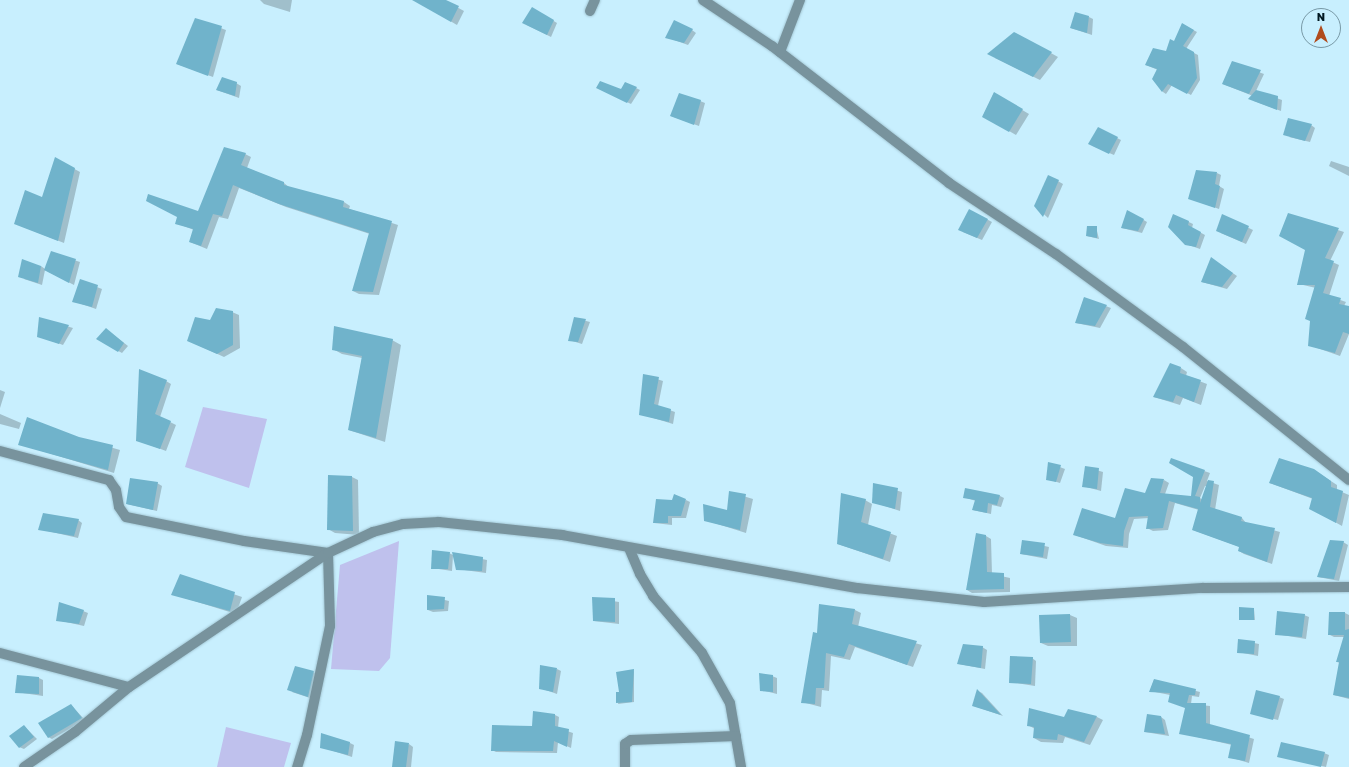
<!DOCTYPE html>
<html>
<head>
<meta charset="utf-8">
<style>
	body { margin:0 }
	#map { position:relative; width:1349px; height:767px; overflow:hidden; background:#c8effe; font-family:"Golos Text",sans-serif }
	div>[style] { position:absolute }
	.water>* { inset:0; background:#bfc1ed }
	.shadow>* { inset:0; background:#0003 }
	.building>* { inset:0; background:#70b3cb }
	.roads { filter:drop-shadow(0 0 1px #a4c8d6) drop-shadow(0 0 1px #a4c8d6) }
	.minor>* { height:10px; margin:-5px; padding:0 5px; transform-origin:5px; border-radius:5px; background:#78939d }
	span { translate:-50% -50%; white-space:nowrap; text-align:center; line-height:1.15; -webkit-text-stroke:3px #c8effe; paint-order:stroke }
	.north { position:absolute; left:1301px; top:8px; width:40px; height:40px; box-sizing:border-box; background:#c8effe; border:1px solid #7899a6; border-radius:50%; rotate:0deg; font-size:11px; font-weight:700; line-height:16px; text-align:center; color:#001821 }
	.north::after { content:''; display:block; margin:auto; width:14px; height:18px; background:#b04b1c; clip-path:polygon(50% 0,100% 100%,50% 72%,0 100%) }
</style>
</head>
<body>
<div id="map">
	<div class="water">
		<div style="clip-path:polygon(203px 407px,267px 419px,249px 488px,185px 467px)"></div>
		<div style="clip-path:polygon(399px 541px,390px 658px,379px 671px,331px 669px,340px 565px)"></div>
		<div style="clip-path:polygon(226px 727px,291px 743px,284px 767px,217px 767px)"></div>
	</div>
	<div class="shadow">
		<div style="clip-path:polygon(260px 0,292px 0,290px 12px,264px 4px)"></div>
		<div style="clip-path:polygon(414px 0,444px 0,464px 11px,457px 25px)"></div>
		<div style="clip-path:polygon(532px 8px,557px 23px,551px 37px,527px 25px)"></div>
		<div style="clip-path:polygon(1089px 17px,1093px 19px,1092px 35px,1071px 28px)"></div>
		<div style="clip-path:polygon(196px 19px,226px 30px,213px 77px,177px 64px)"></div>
		<div style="clip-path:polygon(1182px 24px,1197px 32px,1186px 49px,1198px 55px,1200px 80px,1191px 95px,1172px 85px,1166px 94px,1163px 92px,1153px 79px,1158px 70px,1146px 65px,1167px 52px,1175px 43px)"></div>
		<div style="clip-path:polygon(692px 30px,696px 33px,688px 45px,666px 37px)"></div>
		<div style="clip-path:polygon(1015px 33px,1058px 57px,1040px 80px,995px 58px)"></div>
		<div style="clip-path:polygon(1232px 62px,1264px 74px,1256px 91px,1282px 100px,1281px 111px,1254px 101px,1253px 96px,1223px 84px)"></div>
		<div style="clip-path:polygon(236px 83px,241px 86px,239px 98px,217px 90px)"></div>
		<div style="clip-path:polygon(636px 88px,640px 90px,631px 104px,602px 90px)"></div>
		<div style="clip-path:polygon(994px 93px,1029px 114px,1016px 135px,983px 116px)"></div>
		<div style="clip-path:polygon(700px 101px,705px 103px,699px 126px,671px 116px)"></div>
		<div style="clip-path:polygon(1311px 125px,1315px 128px,1310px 142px,1289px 137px)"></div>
		<div style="clip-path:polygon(1117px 138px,1121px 140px,1114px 155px,1093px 146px)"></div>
		<div style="clip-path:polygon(245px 154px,251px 157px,247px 168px,284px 183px,290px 188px,344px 202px,350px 206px,349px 209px,398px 225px,379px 295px,359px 294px,353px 291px,370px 234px,286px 207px,239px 188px,228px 219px,219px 217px,207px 249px,190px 242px,194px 230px,176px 223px,199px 212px)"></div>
		<div style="clip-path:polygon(56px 159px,80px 172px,64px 243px,21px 226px,43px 198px)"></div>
		<div style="clip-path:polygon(1331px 161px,1349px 167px,1349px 176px,1329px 166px)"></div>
		<div style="clip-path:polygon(1217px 173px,1221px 175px,1219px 186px,1224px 189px,1219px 209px,1189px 198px)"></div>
		<div style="clip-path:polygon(1049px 176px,1063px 184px,1048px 218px,1035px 206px)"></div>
		<div style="clip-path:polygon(969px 210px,992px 222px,982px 240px,963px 232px)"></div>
		<div style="clip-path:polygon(1128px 211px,1147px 222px,1142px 233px,1122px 228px)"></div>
		<div style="clip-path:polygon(1288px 214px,1344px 232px,1330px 261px,1339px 265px,1329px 296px,1346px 302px,1344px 306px,1349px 307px,1349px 334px,1340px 356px,1309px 345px,1316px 288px,1299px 284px,1306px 250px)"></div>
		<div style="clip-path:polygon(1174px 215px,1193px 224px,1192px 228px,1205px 235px,1200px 249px,1186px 244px)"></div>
		<div style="clip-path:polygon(1222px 215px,1253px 230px,1246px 244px,1221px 233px)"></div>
		<div style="clip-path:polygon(1096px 227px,1099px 239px,1087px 236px)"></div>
		<div style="clip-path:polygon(52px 253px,80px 262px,74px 285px,45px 270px,42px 285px,24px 279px,41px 266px,45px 269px)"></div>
		<div style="clip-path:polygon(1215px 261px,1237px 276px,1227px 289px,1202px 282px)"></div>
		<div style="clip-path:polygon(81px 281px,102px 289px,96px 309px,73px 301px)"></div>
		<div style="clip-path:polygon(1084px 298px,1111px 308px,1100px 328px,1076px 323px)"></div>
		<div style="clip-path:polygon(232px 312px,239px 315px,240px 348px,224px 357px,189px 341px,211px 321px)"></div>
		<div style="clip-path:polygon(40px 318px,73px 328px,63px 345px,38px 336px)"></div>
		<div style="clip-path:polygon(575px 318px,590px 322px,582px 344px,569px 340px)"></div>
		<div style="clip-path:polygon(106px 329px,128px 346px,122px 353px,97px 339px)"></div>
		<div style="clip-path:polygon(392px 340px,401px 345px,385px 442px,349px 430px,362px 358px,342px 354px,333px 349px)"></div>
		<div style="clip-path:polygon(1181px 368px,1187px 372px,1186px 376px,1207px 384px,1201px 405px,1183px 398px,1180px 405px,1154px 397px)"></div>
		<div style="clip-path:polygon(644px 375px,663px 381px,658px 406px,675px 412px,673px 424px,640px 414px)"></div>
		<div style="clip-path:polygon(166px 381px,171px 384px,160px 417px,176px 425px,166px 451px,137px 440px)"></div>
		<div style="clip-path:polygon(0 390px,5px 392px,0 408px)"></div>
		<div style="clip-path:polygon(0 414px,21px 423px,19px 429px,0 424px)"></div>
		<div style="clip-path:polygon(79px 438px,120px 450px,114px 473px,19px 444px)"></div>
		<div style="clip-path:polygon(evenodd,1172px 460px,1210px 473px,1207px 481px,1219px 485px,1215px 510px,1242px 518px,1246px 523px,1280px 532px,1272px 564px,1244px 554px,1239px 551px,1240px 547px,1193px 530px,1199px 510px,1175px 503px,1168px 530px,1153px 531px,1147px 528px,1149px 518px,1134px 519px,1129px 534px,1128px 548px,1106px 546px,1075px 535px,1115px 519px,1164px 480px,1169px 483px,1165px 494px,1192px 497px,1194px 476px,1172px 460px,1205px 486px,1207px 486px,1203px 500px,1200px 498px,1205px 486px)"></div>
		<div style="clip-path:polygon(1049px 463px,1065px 469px,1060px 483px,1047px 479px)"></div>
		<div style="clip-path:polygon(1086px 467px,1103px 472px,1101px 491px,1083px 486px)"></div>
		<div style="clip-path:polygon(1314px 470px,1337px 485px,1337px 490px,1349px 495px,1342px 526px,1310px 508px,1313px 499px,1270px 483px)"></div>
		<div style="clip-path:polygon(352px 477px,358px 480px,359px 535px,335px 533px,328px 529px)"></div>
		<div style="clip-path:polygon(157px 483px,162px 486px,157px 511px,127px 504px)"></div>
		<div style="clip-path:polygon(874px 484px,902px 492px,900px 511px,873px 502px)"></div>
		<div style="clip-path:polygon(730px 492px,753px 499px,746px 533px,705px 520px,728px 511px)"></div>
		<div style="clip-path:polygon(1000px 496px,1004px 498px,1001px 507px,992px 505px,991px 514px,973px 510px,976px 501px,964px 497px)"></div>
		<div style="clip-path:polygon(686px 500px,690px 502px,686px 518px,672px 518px,672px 525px,654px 523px)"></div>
		<div style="clip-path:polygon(865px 500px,872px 504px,868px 525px,897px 536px,890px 562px,838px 544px)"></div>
		<div style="clip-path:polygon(78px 520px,82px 523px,78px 538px,39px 529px)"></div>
		<div style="clip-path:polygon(986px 536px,991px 539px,992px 574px,1010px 578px,1010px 592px,972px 593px,967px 590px)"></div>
		<div style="clip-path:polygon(1023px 541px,1049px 547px,1047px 559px,1021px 554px)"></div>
		<div style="clip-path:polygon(1343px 542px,1348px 545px,1339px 581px,1318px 577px)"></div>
		<div style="clip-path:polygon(449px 553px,453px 555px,452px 571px,432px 568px)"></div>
		<div style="clip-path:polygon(453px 553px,487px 560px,486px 573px,457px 569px)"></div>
		<div style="clip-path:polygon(180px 576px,242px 597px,236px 614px,172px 594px)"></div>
		<div style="clip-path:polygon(428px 596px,449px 601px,448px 611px,433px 612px,428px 610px)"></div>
		<div style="clip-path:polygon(594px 598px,619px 602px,619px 624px,594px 621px)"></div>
		<div style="clip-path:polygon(820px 605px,855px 610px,861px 613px,858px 627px,922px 645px,913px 667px,855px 647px,850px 660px,831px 656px,829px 691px,822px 690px,821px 707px,802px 702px,818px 634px)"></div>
		<div style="clip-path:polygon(1254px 609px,1255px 620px,1240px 619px)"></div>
		<div style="clip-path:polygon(83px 611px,88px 613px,84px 626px,57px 620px)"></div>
		<div style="clip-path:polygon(1345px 613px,1349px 615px,1349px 637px,1334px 637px,1330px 635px)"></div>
		<div style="clip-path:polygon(1070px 615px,1077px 618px,1077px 646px,1048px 646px,1041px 643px)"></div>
		<div style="clip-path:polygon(1304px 615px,1309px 617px,1306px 639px,1276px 634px)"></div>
		<div style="clip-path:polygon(1239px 640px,1259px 644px,1258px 656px,1238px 652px)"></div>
		<div style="clip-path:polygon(1349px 644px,1349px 699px,1334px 695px,1340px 663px,1337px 662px)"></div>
		<div style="clip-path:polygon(982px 647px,987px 650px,985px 669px,959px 664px)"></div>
		<div style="clip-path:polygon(1032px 658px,1036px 661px,1035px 686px,1010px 682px)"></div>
		<div style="clip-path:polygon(557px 669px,561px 671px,557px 694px,540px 688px)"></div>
		<div style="clip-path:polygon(634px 670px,634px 702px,618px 704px,621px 693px)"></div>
		<div style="clip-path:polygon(313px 672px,318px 675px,313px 699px,292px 692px)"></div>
		<div style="clip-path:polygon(772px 676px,777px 678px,777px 694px,761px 690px)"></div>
		<div style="clip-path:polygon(39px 678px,43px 680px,43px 696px,16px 692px)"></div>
		<div style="clip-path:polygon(1154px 680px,1200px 692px,1199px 697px,1192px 696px,1191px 704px,1210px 706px,1210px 725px,1254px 739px,1249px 763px,1229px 757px,1232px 745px,1180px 733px,1186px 708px,1170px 695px,1150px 691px)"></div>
		<div style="clip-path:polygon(978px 691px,982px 693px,1003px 716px,974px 706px)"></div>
		<div style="clip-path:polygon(1279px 697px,1284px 699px,1278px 720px,1254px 714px)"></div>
		<div style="clip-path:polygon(71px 705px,85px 720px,52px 739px,48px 737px)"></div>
		<div style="clip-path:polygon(555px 715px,559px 717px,558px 728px,573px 733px,571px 748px,558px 742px,557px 753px,496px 752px,492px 750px)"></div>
		<div style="clip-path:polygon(1097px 717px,1103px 720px,1090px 745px,1065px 737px,1063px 743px,1041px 742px,1034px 738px,1035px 729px,1028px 725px,1064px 718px)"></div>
		<div style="clip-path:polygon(1161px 717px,1165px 720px,1169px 736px,1145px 732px)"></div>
		<div style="clip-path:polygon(24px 726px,37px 739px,24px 749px,19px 747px)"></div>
		<div style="clip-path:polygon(350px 743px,354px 745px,352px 757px,321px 747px)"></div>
		<div style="clip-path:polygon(409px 744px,413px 747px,411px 767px,396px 767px)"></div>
		<div style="clip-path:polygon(1324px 753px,1329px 755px,1326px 767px,1278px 756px)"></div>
	</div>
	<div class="building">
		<div style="clip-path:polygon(412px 0,446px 0,459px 6px,451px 22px)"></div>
		<div style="clip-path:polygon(532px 7px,554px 20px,547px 35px,522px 23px)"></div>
		<div style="clip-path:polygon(1075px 12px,1089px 16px,1087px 33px,1070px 28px)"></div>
		<div style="clip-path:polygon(195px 18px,222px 26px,208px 76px,176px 64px)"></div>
		<div style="clip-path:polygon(674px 20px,693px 29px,684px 43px,665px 38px)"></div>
		<div style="clip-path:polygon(1182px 23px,1194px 30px,1183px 46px,1194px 52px,1197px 78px,1187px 94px,1168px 84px,1162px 92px,1152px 79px,1157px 69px,1145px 65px,1153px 48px,1166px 51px,1170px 39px,1174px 41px)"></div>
		<div style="clip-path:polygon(1014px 32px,1052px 52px,1033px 77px,987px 54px)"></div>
		<div style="clip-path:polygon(1232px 61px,1261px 70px,1249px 94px,1222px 84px)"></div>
		<div style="clip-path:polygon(222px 77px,237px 82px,235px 96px,216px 90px)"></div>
		<div style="clip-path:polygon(600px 81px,621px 89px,625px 82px,637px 87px,627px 103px,596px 88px)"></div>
		<div style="clip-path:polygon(1256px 90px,1278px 96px,1277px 110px,1248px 99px)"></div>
		<div style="clip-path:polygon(994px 92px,1023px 109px,1009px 132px,982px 117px)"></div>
		<div style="clip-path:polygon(679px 93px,701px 100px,694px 125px,670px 116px)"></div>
		<div style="clip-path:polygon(1288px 118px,1312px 124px,1305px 141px,1283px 135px)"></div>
		<div style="clip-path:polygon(1098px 127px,1118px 137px,1109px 154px,1088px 144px)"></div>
		<div style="clip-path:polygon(224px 147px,246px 153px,241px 165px,284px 182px,284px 185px,344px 201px,343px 207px,392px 221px,373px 292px,352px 291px,369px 233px,279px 204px,233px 185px,222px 216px,213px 214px,201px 246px,189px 242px,193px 229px,175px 224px,177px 217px,146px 201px,148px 194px,198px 211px)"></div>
		<div style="clip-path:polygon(55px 157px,75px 168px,58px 241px,14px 224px,25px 190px,42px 197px)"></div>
		<div style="clip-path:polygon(1196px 170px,1217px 172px,1215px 184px,1220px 186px,1215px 208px,1188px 199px)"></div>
		<div style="clip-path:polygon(1048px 175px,1059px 180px,1043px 217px,1034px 206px)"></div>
		<div style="clip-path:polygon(969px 209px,988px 219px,977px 238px,958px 230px)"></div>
		<div style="clip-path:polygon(1127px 210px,1144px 219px,1138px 231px,1121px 228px)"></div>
		<div style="clip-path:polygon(1288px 213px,1339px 228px,1325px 258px,1334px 261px,1323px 293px,1341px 298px,1339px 304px,1349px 306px,1349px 334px,1343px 332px,1335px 353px,1308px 346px,1310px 321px,1305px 319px,1315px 285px,1297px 285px,1305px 250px,1279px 236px)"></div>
		<div style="clip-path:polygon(1173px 214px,1189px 221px,1188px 225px,1201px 232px,1196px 247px,1185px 245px,1168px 227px)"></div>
		<div style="clip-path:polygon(1222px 214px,1249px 226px,1242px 242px,1216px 231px)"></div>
		<div style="clip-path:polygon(1087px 226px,1097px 226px,1097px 238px,1086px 236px)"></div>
		<div style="clip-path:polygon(51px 251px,76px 259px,69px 283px,44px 270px)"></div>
		<div style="clip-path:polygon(1211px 257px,1233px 273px,1222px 287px,1201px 282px)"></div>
		<div style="clip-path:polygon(22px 259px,41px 266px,38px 283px,18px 277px)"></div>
		<div style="clip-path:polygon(80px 279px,98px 285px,92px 307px,72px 302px)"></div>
		<div style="clip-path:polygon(1084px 297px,1107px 305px,1095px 326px,1075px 323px)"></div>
		<div style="clip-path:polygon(216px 308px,233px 311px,233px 345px,217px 354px,187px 341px,195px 317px,210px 320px)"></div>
		<div style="clip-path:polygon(39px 317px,69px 325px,59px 344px,37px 337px)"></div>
		<div style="clip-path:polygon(574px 317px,586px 319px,578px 342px,568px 341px)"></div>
		<div style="clip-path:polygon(334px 326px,393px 339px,376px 438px,348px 430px,362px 356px,332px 350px)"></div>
		<div style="clip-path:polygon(106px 328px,124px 343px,118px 352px,96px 339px)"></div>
		<div style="clip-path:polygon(1170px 363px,1181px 367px,1180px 373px,1201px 380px,1194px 402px,1176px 395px,1173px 402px,1153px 397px)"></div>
		<div style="clip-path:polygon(139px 369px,167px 380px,155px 414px,171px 421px,160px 449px,136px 441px)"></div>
		<div style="clip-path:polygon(643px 374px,659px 377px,654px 404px,671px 409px,669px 422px,639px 415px)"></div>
		<div style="clip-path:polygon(27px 417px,79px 437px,113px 445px,108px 470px,18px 445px)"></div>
		<div style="clip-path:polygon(1171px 458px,1205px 470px,1195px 496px,1200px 497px,1200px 503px,1208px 480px,1214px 481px,1210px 507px,1242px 517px,1241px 521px,1275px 528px,1267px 562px,1238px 551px,1239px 547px,1192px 530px,1198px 509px,1169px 501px,1163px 528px,1146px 529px,1148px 516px,1129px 517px,1124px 531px,1123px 546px,1100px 543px,1073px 535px,1082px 508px,1115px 518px,1125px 488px,1145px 493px,1151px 478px,1164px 479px,1160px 493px,1191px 496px,1193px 477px,1169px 463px)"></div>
		<div style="clip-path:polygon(1279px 458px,1314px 469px,1331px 481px,1331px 487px,1343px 491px,1336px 523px,1309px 509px,1312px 498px,1269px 483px)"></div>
		<div style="clip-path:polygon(1048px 462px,1061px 465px,1056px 482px,1046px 480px)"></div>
		<div style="clip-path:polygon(1085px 466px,1099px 468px,1097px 489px,1082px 487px)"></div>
		<div style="clip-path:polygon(328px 475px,352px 476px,353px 531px,327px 530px)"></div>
		<div style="clip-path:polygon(130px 478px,158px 482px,153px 510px,126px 504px)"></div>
		<div style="clip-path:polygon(873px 483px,898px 488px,895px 509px,872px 503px)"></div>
		<div style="clip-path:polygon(965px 488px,1000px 495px,997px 505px,988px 503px,987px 513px,972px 510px,975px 500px,963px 498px)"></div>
		<div style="clip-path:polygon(729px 491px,746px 494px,740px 530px,704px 521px,703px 504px,727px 510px)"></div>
		<div style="clip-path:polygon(841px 493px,866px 499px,861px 522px,891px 532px,883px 559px,837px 544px)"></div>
		<div style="clip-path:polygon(674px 494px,686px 499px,681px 516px,668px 516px,668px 523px,653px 523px,656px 499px,672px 500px)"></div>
		<div style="clip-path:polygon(43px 513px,79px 519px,74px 536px,38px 530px)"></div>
		<div style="clip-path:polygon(976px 533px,986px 535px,987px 572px,1004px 573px,1004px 589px,966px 590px)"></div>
		<div style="clip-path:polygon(1022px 540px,1045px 543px,1043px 557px,1020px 554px)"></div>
		<div style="clip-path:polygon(1330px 540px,1344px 541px,1334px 579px,1317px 577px)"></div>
		<div style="clip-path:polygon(432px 550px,450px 552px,448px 569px,431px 569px)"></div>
		<div style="clip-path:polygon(452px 552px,483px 557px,482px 571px,456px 570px)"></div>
		<div style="clip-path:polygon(180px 574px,235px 592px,230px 611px,171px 595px)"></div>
		<div style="clip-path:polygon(427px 595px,445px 597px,444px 609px,427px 610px)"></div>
		<div style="clip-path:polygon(592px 597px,615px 598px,615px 622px,593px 621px)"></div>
		<div style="clip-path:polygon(59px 602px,84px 610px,79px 624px,56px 621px)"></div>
		<div style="clip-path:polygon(819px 604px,855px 609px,852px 624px,917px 641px,907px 665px,849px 644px,844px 657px,826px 653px,824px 688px,816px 688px,815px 704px,801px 703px,813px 632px,817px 633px)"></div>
		<div style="clip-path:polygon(1239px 607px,1254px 608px,1254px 620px,1239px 620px)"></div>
		<div style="clip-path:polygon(1277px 611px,1305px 614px,1302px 637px,1275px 635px)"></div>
		<div style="clip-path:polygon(1329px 612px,1345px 612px,1345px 630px,1349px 629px,1349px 698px,1333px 695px,1339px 662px,1336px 662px,1344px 635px,1328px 635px)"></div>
		<div style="clip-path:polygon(1070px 614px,1071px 642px,1040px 643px,1039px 615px)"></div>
		<div style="clip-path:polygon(1238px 639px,1255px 641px,1254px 654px,1237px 653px)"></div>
		<div style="clip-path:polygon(963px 644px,983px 646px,981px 668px,957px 664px)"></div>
		<div style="clip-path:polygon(1010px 656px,1033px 657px,1031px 684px,1009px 683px)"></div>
		<div style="clip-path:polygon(540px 665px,557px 668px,553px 692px,539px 689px)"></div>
		<div style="clip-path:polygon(295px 666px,314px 671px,308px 697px,287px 690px)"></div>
		<div style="clip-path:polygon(634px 669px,632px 702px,616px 703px,616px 692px,619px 692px,616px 672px)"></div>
		<div style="clip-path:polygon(759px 673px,773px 675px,773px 692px,760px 691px)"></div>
		<div style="clip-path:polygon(17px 675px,39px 677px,39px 694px,15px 693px)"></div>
		<div style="clip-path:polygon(1154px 679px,1196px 689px,1195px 695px,1189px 695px,1187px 703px,1206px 703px,1206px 723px,1250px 735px,1245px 761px,1228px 758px,1231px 744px,1179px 734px,1185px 708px,1168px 702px,1170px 693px,1149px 692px)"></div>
		<div style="clip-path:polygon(977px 689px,1001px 715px,972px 706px)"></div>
		<div style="clip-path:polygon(1256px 690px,1280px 696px,1273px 720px,1250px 714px)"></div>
		<div style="clip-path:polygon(71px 704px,82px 718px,48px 738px,38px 723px)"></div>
		<div style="clip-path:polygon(1029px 708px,1064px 717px,1068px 709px,1097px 716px,1084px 742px,1058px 734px,1057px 740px,1033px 738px,1034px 727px,1027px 726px)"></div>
		<div style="clip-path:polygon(533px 711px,555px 714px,555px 726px,569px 729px,567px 747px,554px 741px,553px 751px,491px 751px,492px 725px,532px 726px)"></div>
		<div style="clip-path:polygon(1147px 714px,1161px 716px,1165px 734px,1144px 732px)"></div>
		<div style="clip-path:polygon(24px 725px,34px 737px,19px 748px,9px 736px)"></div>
		<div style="clip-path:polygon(321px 733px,350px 742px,348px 755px,320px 748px)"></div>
		<div style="clip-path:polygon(395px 741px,409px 743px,406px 767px,392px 767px)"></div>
		<div style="clip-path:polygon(1281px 742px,1325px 752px,1321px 767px,1277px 757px)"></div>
	</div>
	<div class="roads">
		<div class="minor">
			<div style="left:703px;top:0;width:83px;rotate:33.7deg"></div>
			<div style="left:772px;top:46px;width:224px;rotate:37.7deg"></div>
			<div style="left:949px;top:183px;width:128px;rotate:33.6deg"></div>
			<div style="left:1056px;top:254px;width:157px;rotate:36.2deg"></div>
			<div style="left:1183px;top:347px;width:213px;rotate:38.7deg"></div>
			<div style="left:590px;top:11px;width:12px;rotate:-66deg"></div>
			<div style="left:780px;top:52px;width:56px;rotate:-69deg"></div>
			<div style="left:0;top:451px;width:113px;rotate:14.9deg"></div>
			<div style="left:109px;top:480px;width:12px;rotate:55deg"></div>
			<div style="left:116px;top:490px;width:17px;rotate:80deg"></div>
			<div style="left:119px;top:507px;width:12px;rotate:55deg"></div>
			<div style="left:126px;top:517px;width:120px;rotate:11.5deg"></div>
			<div style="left:244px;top:541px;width:85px;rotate:8.1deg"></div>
			<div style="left:328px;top:553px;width:73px;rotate:88.4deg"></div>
			<div style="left:330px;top:626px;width:111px;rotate:101.9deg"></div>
			<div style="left:307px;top:735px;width:34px;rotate:107deg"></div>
			<div style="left:629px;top:548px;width:28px;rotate:67deg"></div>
			<div style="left:640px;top:574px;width:26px;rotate:59deg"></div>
			<div style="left:653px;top:596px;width:75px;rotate:49.3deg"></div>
			<div style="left:702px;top:653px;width:57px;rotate:60.8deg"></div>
			<div style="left:730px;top:703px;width:65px;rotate:80.2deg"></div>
			<div style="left:0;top:653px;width:133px;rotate:14.8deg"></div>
			<div style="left:24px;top:767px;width:62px;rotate:-34.5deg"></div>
			<div style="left:75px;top:732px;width:70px;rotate:-39.8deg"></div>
			<div style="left:129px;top:687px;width:240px;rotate:-34deg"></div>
			<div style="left:328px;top:553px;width:50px;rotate:-25deg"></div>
			<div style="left:373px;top:532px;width:31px;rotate:-15deg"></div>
			<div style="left:403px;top:524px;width:36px;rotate:-3deg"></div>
			<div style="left:439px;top:522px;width:124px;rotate:6deg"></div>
			<div style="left:562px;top:535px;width:300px;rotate:10.2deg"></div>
			<div style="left:857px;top:588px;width:128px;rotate:6.3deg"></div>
			<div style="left:984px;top:602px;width:219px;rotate:-3.7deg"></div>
			<div style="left:1203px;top:588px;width:146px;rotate:-0.4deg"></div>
			<div style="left:625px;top:767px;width:23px;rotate:-90deg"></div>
			<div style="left:625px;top:744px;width:7px;rotate:-34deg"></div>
			<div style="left:631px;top:740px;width:105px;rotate:-2.2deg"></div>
		</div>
	</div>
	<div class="north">N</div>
</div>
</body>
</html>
